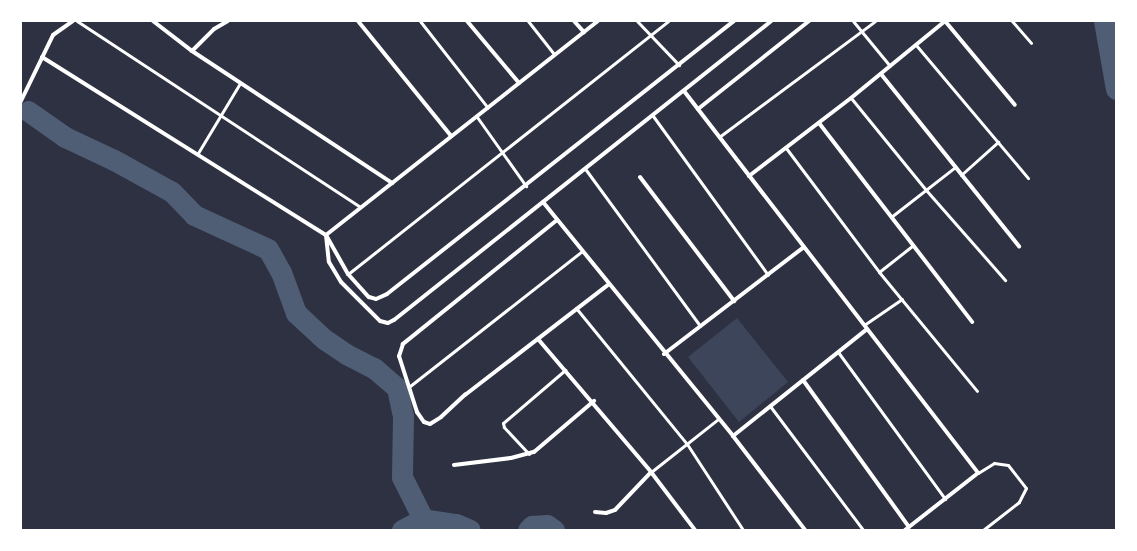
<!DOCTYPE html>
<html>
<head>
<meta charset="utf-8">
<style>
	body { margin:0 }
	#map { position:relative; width:1137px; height:551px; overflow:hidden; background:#2d3142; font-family:Barlow,sans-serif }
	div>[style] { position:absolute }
	.green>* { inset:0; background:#3c4559 }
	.river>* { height:21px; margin:-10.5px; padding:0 10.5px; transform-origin:10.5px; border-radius:10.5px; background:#4f5d75 }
	.service>* { height:3px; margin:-1.5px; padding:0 1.5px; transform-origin:1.5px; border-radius:1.5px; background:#fff }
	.minor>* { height:4px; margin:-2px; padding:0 2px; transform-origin:2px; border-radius:2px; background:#fff }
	span { translate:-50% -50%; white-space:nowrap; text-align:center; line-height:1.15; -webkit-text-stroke:3px #fff; paint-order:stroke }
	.frame { position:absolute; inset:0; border:22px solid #fff; pointer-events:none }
</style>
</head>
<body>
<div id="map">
	<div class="green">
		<div style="clip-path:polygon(737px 318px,788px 382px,739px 422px,688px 357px)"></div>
	</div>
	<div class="river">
		<div style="left:1104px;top:21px;width:69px;rotate:80deg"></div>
		<div style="left:28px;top:111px;width:45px;rotate:35.1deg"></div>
		<div style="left:65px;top:137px;width:54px;rotate:25.1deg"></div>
		<div style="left:114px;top:160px;width:66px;rotate:28.9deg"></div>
		<div style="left:172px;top:192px;width:32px;rotate:46deg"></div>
		<div style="left:194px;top:215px;width:81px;rotate:24.7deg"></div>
		<div style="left:268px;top:249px;width:26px;rotate:61deg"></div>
		<div style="left:281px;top:272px;width:44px;rotate:69.9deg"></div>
		<div style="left:296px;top:313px;width:38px;rotate:43deg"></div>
		<div style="left:324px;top:339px;width:27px;rotate:34deg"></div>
		<div style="left:346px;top:354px;width:31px;rotate:27deg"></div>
		<div style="left:374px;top:368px;width:30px;rotate:41deg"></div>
		<div style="left:397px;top:388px;width:30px;rotate:78deg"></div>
		<div style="left:403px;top:417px;width:60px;rotate:91deg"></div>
		<div style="left:402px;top:477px;width:47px;rotate:63.4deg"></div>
		<div style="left:402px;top:530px;width:24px;rotate:-28deg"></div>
		<div style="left:423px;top:519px;width:33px;rotate:9deg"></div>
		<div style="left:456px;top:524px;width:15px;rotate:23deg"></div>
		<div style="left:528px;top:530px;width:6px;rotate:-45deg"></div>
		<div style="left:532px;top:526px;width:15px;rotate:-4deg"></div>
		<div style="left:547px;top:525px;width:9px;rotate:36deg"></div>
	</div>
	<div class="service">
		<div style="left:77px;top:21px;width:339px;rotate:33.3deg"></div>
		<div style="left:420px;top:21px;width:110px;rotate:52deg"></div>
		<div style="left:528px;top:21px;width:42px;rotate:51.8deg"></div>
		<div style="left:637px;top:21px;width:61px;rotate:46.3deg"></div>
		<div style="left:853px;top:21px;width:58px;rotate:50.6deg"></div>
		<div style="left:1012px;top:21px;width:29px;rotate:49deg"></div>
		<div style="left:916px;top:45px;width:174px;rotate:49.9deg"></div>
		<div style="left:851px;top:98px;width:119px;rotate:50.8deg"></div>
		<div style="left:926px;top:190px;width:120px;rotate:48.7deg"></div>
		<div style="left:653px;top:116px;width:196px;rotate:54.1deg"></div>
		<div style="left:477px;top:117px;width:85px;rotate:54.6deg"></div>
		<div style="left:719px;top:137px;width:194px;rotate:-36.6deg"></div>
		<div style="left:786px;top:148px;width:155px;rotate:53.1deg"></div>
		<div style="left:879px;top:272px;width:154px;rotate:50.5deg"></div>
		<div style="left:198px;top:153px;width:82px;rotate:-59deg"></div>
		<div style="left:586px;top:170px;width:193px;rotate:53.8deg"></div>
		<div style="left:961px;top:175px;width:50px;rotate:-41.7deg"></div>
		<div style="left:891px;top:217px;width:80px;rotate:-37.9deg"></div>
		<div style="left:879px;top:272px;width:42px;rotate:-38.2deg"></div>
		<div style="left:348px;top:274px;width:408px;rotate:-38.3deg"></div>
		<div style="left:576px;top:308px;width:176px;rotate:50.8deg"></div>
		<div style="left:687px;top:444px;width:103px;rotate:56.9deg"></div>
		<div style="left:864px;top:325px;width:46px;rotate:-34.4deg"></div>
		<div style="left:838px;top:352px;width:182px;rotate:53.9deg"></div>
		<div style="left:410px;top:386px;width:219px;rotate:-38.1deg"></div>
		<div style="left:770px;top:406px;width:155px;rotate:53.1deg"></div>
		<div style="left:529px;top:454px;width:37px;rotate:-133deg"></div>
		<div style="left:504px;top:427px;width:4px;rotate:-104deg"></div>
		<div style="left:503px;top:423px;width:82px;rotate:-40.5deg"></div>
		<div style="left:651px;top:472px;width:85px;rotate:-38.3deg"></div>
		<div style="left:978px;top:473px;width:19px;rotate:-32deg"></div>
		<div style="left:994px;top:463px;width:14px;rotate:8deg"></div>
		<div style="left:1008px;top:465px;width:29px;rotate:52deg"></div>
		<div style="left:1026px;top:488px;width:16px;rotate:117deg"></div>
		<div style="left:1019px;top:502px;width:46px;rotate:142.1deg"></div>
	</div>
	<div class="minor">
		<div style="left:153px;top:21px;width:49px;rotate:37.6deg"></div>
		<div style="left:192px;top:51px;width:240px;rotate:33.4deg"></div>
		<div style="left:358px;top:21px;width:148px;rotate:51deg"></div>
		<div style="left:467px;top:21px;width:81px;rotate:50deg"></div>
		<div style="left:574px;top:21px;width:15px;rotate:48deg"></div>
		<div style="left:945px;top:21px;width:109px;rotate:50.2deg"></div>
		<div style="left:192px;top:51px;width:31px;rotate:-45deg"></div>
		<div style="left:214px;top:29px;width:16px;rotate:-30deg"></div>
		<div style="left:42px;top:57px;width:335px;rotate:32.1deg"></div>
		<div style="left:326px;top:235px;width:45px;rotate:60.6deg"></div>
		<div style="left:348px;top:274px;width:31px;rotate:48deg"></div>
		<div style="left:369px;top:297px;width:7px;rotate:16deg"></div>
		<div style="left:376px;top:299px;width:12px;rotate:-24deg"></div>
		<div style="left:387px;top:294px;width:442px;rotate:-38.2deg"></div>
		<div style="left:881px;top:74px;width:221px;rotate:51.3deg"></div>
		<div style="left:684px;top:91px;width:482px;rotate:52.4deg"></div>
		<div style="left:978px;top:473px;width:93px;rotate:142deg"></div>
		<div style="left:21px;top:101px;width:73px;rotate:-64.1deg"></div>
		<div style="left:53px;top:35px;width:24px;rotate:-35deg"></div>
		<div style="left:698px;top:109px;width:142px;rotate:-38.4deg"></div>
		<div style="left:819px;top:123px;width:251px;rotate:52.4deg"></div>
		<div style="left:749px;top:176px;width:128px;rotate:-37.4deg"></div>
		<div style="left:851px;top:98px;width:122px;rotate:-39.3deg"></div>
		<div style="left:640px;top:177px;width:156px;rotate:52.8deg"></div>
		<div style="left:543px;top:202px;width:301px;rotate:50.9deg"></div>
		<div style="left:733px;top:436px;width:118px;rotate:52.5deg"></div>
		<div style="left:557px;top:220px;width:198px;rotate:141.2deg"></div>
		<div style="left:403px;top:344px;width:13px;rotate:108deg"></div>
		<div style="left:399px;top:356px;width:59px;rotate:72.2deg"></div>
		<div style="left:417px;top:412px;width:12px;rotate:55deg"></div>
		<div style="left:424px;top:422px;width:6px;rotate:18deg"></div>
		<div style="left:430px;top:424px;width:13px;rotate:-32deg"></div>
		<div style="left:441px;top:417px;width:33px;rotate:-43deg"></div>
		<div style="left:465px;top:395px;width:180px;rotate:-37.6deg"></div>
		<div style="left:326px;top:235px;width:27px;rotate:84deg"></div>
		<div style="left:329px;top:262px;width:23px;rotate:59deg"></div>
		<div style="left:341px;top:282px;width:55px;rotate:45deg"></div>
		<div style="left:380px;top:321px;width:8px;rotate:14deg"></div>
		<div style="left:388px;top:323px;width:7px;rotate:-27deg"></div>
		<div style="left:394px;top:320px;width:481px;rotate:-38.4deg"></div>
		<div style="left:326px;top:235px;width:346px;rotate:-38.2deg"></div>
		<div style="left:538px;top:339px;width:175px;rotate:49.6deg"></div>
		<div style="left:651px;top:472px;width:73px;rotate:52.8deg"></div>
		<div style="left:664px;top:354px;width:176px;rotate:-37.4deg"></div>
		<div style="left:803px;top:380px;width:181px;rotate:54.2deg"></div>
		<div style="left:733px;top:436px;width:171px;rotate:-38.6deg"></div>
		<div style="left:454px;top:465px;width:57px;rotate:-7deg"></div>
		<div style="left:511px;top:458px;width:24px;rotate:-15deg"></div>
		<div style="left:534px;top:452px;width:79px;rotate:-40.4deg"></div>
		<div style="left:595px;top:512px;width:11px;rotate:5deg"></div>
		<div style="left:606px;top:513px;width:9px;rotate:-18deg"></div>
		<div style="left:615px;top:510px;width:52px;rotate:-46.5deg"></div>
	</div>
	<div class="frame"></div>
</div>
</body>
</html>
